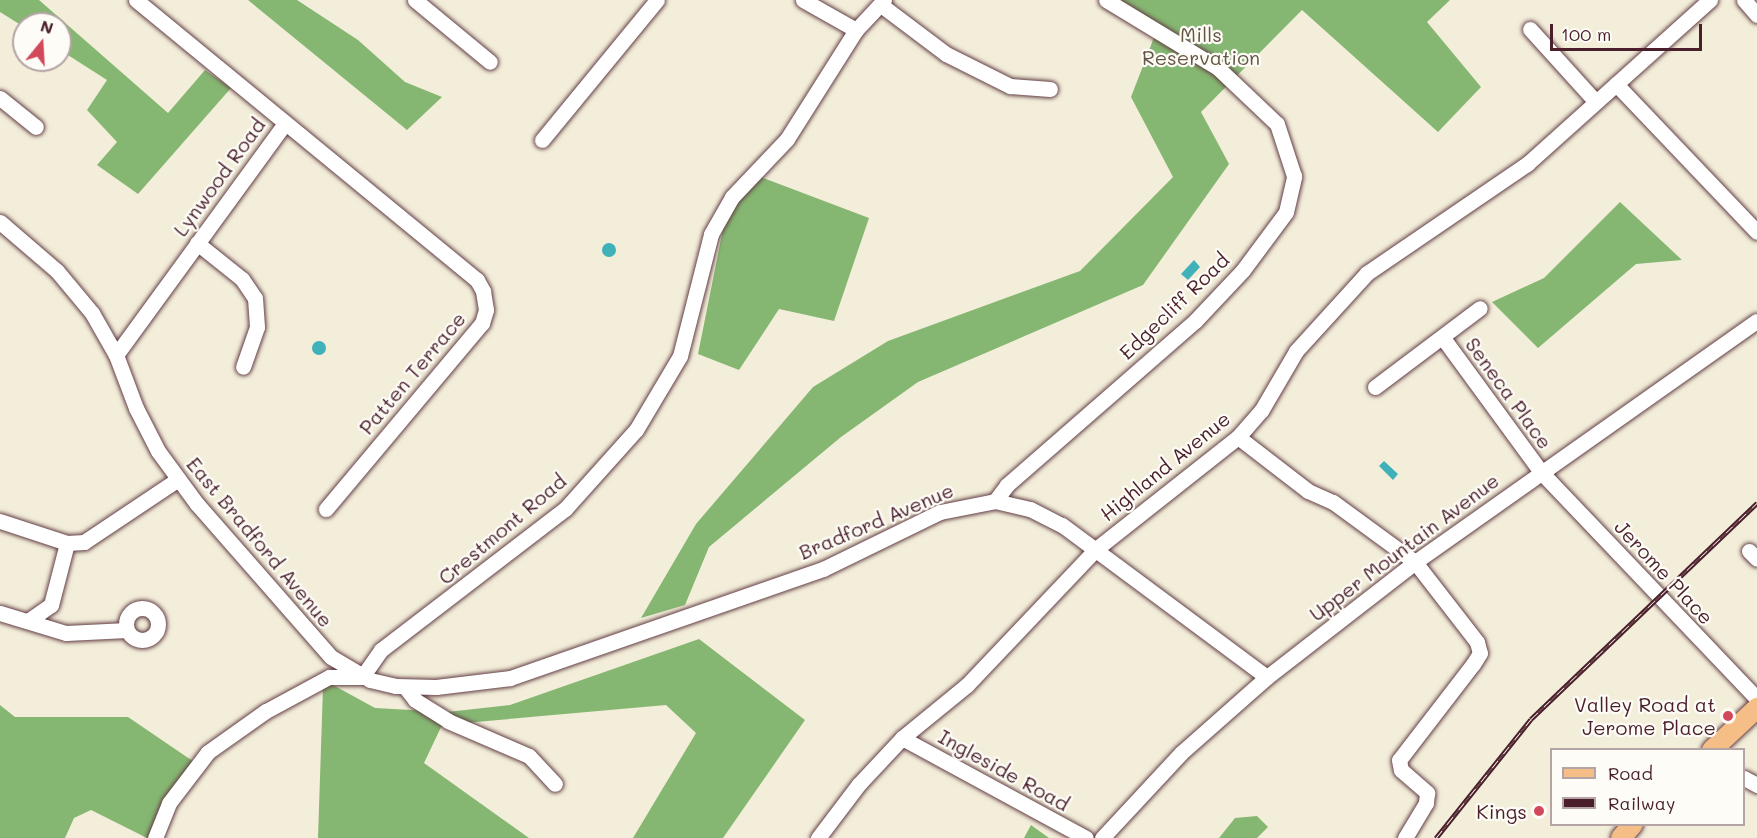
<!DOCTYPE html>
<html>
<head>
<meta charset="utf-8">
<style>
	body { margin:0 }
	#map { position:relative; width:1757px; height:838px; overflow:hidden; background:#f3eeda; font-family:Mali,sans-serif }
	div>[style] { position:absolute }
	.forest>* { inset:0; background:#86b772 }
	.water>* { inset:0; background:#41b1b9 }
	.round { border-radius:50% }
	.roads { filter:drop-shadow(0 0 2px #633e45) drop-shadow(0 0 2px #633e45) }
	.minor>* { height:15px; margin:-7.5px; padding:0 7.5px; transform-origin:7.5px; border-radius:7.5px; background:#fff }
	.minor>.ring { margin:-7.5px; padding:0; box-sizing:content-box; background:none; border:15px solid #fff; border-radius:50% }
	.major>* { height:20px; margin:-10px; padding:0 10px; transform-origin:10px; border-radius:10px; background:#f6be87 }
	.rail>* { height:5px; margin-top:-2.5px; transform-origin:0; background:repeating-linear-gradient(90deg,#fdfcf7 0 9px,#4a1f2b 0 18px); box-sizing:border-box; border-block:2px solid #4a1f2b }
	.dots>* { width:16px; height:16px; translate:-50% -50%; box-sizing:border-box; border:3px solid #fdfcf7; border-radius:50% }
	span { translate:-50% -50%; white-space:nowrap; text-align:center; line-height:1.15; -webkit-text-stroke:4.5px #fdfcf7; paint-order:stroke }
	.park-label { font-size:20px; color:#665646 }
	.street-label { font-size:20px; color:#4a1f2b }
	.poi-label { font-size:20px; color:#4a1f2b }
	.right { translate:-100% -50%; text-align:right }
	.legend { position:absolute; left:1550px; top:748px; width:195px; height:78px; box-sizing:border-box; background:#fdfcf7; border:2px solid #b5a4a5; margin:0; padding:8px 10px; list-style:none; font-size:18px; color:#4a1f2b }
	.legend li { display:flex; align-items:center; gap:12px; height:30px }
	.legend b { width:30px; border:2px solid #b5a4a5 }
	.north { position:absolute; left:12px; top:12px; width:60px; height:60px; box-sizing:border-box; background:#fdfcf7; border:2px solid #b5a4a5; border-radius:50%; rotate:18deg; font-size:16px; font-weight:700; line-height:24px; text-align:center; color:#4a1f2b }
	.north::after { content:''; display:block; margin:auto; width:21px; height:27px; background:#d1495b; clip-path:polygon(50% 0,100% 100%,50% 72%,0 100%) }
	.scale { position:absolute; left:1550px; top:24px; width:152px; height:27px; box-sizing:border-box; border:3px solid #4a1f2b; border-top:0; padding-left:8px; font-size:18px; line-height:21px; white-space:nowrap; color:#4a1f2b; -webkit-text-stroke:4px #fdfcf7; paint-order:stroke }
</style>
</head>
<body>
<div id="map">
	<div class="forest">
		<div style="clip-path:polygon(0 0,39px 0,168px 113px,205px 70px,231px 88px,138px 194px,97px 165px,117px 142px,87px 110px,107px 80px,60px 50px,60px 24px,24px 27px,0 12px)"></div>
		<div style="clip-path:polygon(248px 0,297px 0,358px 40px,405px 82px,442px 97px,407px 130px)"></div>
		<div style="clip-path:polygon(1114px 0,1450px 0,1427px 22px,1481px 87px,1438px 132px,1302px 10px,1201px 112px,1229px 164px,1143px 285px,918px 382px,841px 437px,709px 547px,685px 605px,641px 618px,696px 524px,813px 387px,888px 341px,1080px 271px,1173px 177px,1131px 97px,1158px 27px)"></div>
		<div style="clip-path:polygon(758px 176px,869px 218px,834px 321px,779px 309px,739px 370px,698px 354px,725px 219px)"></div>
		<div style="clip-path:polygon(1620px 202px,1682px 260px,1636px 264px,1538px 348px,1492px 302px,1544px 278px)"></div>
		<div style="clip-path:polygon(699px 639px,805px 720px,723px 838px,633px 838px,696px 733px,666px 705px,442px 725px,424px 763px,529px 838px,318px 838px,323px 687px,333px 685px,375px 708px,447px 712px,510px 705px)"></div>
		<div style="clip-path:polygon(0 705px,15px 717px,128px 717px,200px 766px,157px 838px,147px 838px,91px 810px,74px 818px,65px 838px,0 838px)"></div>
		<div style="clip-path:polygon(1257px 816px,1268px 827px,1257px 838px,1219px 838px,1235px 818px)"></div>
		<div style="clip-path:polygon(1031px 825px,1049px 838px,1024px 838px)"></div>
	</div>
	<div class="water">
		<div class="round" style="left:602px;top:243px;width:14px;height:14px"></div>
		<div style="clip-path:polygon(1194px 260px,1200px 267px,1188px 280px,1181px 274px)"></div>
		<div class="round" style="left:312px;top:341px;width:14px;height:14px"></div>
		<div style="clip-path:polygon(1384px 461px,1398px 474px,1393px 480px,1379px 466px)"></div>
	</div>
	<div class="roads">
		<div class="minor">
			<div style="left:136px;top:0;width:441px;rotate:39.4deg"></div>
			<div style="left:477px;top:280px;width:13px;rotate:61deg"></div>
			<div style="left:483px;top:291px;width:19px;rotate:81deg"></div>
			<div style="left:486px;top:310px;width:14px;rotate:107deg"></div>
			<div style="left:482px;top:323px;width:243px;rotate:130deg"></div>
			<div style="left:415px;top:0;width:97px;rotate:39.6deg"></div>
			<div style="left:803px;top:0;width:61px;rotate:29.5deg"></div>
			<div style="left:1744px;top:0;width:20px;rotate:49deg"></div>
			<div style="left:881px;top:5px;width:81px;rotate:37deg"></div>
			<div style="left:946px;top:54px;width:72px;rotate:26.6deg"></div>
			<div style="left:1010px;top:86px;width:40px;rotate:4.3deg"></div>
			<div style="left:1530px;top:29px;width:97px;rotate:47.9deg"></div>
			<div style="left:1616px;top:84px;width:204px;rotate:46.4deg"></div>
			<div style="left:0;top:98px;width:46px;rotate:38.9deg"></div>
			<div style="left:542px;top:140px;width:181px;rotate:-50.6deg"></div>
			<div style="left:0;top:222px;width:75px;rotate:40.7deg"></div>
			<div style="left:57px;top:271px;width:55px;rotate:50.2deg"></div>
			<div style="left:92px;top:313px;width:48px;rotate:60.3deg"></div>
			<div style="left:116px;top:355px;width:57px;rotate:69.3deg"></div>
			<div style="left:136px;top:408px;width:48px;rotate:62.9deg"></div>
			<div style="left:158px;top:451px;width:66px;rotate:53.7deg"></div>
			<div style="left:197px;top:504px;width:203px;rotate:48.8deg"></div>
			<div style="left:331px;top:657px;width:45px;rotate:30.5deg"></div>
			<div style="left:370px;top:680px;width:27px;rotate:13deg"></div>
			<div style="left:396px;top:686px;width:40px;rotate:1.4deg"></div>
			<div style="left:436px;top:687px;width:75px;rotate:-6.9deg"></div>
			<div style="left:510px;top:678px;width:331px;rotate:-19.2deg"></div>
			<div style="left:823px;top:569px;width:130px;rotate:-26deg"></div>
			<div style="left:940px;top:512px;width:56px;rotate:-11.3deg"></div>
			<div style="left:995px;top:501px;width:36px;rotate:13deg"></div>
			<div style="left:1030px;top:509px;width:36px;rotate:27deg"></div>
			<div style="left:1062px;top:525px;width:255px;rotate:36.6deg"></div>
			<div style="left:197px;top:243px;width:58px;rotate:38.7deg"></div>
			<div style="left:242px;top:279px;width:23px;rotate:56deg"></div>
			<div style="left:255px;top:298px;width:29px;rotate:86deg"></div>
			<div style="left:257px;top:327px;width:42px;rotate:109.3deg"></div>
			<div style="left:1443px;top:338px;width:166px;rotate:53.8deg"></div>
			<div style="left:1541px;top:472px;width:313px;rotate:46.4deg"></div>
			<div style="left:116px;top:355px;width:287px;rotate:-53.9deg"></div>
			<div style="left:1375px;top:387px;width:131px;rotate:-37deg"></div>
			<div style="left:1238px;top:437px;width:88px;rotate:37.6deg"></div>
			<div style="left:1308px;top:491px;width:27px;rotate:24deg"></div>
			<div style="left:1333px;top:502px;width:102px;rotate:36.2deg"></div>
			<div style="left:1415px;top:562px;width:101px;rotate:52.2deg"></div>
			<div style="left:1477px;top:642px;width:11px;rotate:75deg"></div>
			<div style="left:1480px;top:653px;width:13px;rotate:122deg"></div>
			<div style="left:1473px;top:664px;width:121px;rotate:127.6deg"></div>
			<div style="left:1399px;top:760px;width:10px;rotate:79deg"></div>
			<div style="left:1401px;top:770px;width:35px;rotate:41deg"></div>
			<div style="left:1427px;top:793px;width:10px;rotate:96deg"></div>
			<div style="left:1426px;top:803px;width:41px;rotate:121deg"></div>
			<div style="left:995px;top:501px;width:20px;rotate:-53deg"></div>
			<div style="left:1007px;top:485px;width:249px;rotate:-41.1deg"></div>
			<div style="left:1195px;top:321px;width:70px;rotate:-46.7deg"></div>
			<div style="left:1243px;top:270px;width:72px;rotate:-53.4deg"></div>
			<div style="left:1286px;top:212px;width:37px;rotate:-77deg"></div>
			<div style="left:1294px;top:176px;width:55px;rotate:-108.1deg"></div>
			<div style="left:1277px;top:124px;width:81px;rotate:-136.5deg"></div>
			<div style="left:1218px;top:68px;width:131px;rotate:-148.7deg"></div>
			<div style="left:0;top:521px;width:71px;rotate:18.2deg"></div>
			<div style="left:67px;top:543px;width:17px;rotate:-3deg"></div>
			<div style="left:84px;top:542px;width:112px;rotate:-33.7deg"></div>
			<div style="left:1749px;top:551px;width:11px;rotate:45deg"></div>
			<div class="ring" style="left:126px;top:608px;width:17px;height:17px"></div>
			<div style="left:0;top:613px;width:69px;rotate:16.9deg"></div>
			<div style="left:66px;top:633px;width:61px;rotate:-2.8deg"></div>
			<div style="left:28px;top:621px;width:28px;rotate:-35deg"></div>
			<div style="left:51px;top:605px;width:64px;rotate:-75.5deg"></div>
			<div style="left:405px;top:687px;width:16px;rotate:52deg"></div>
			<div style="left:415px;top:700px;width:39px;rotate:32deg"></div>
			<div style="left:448px;top:721px;width:88px;rotate:23.4deg"></div>
			<div style="left:529px;top:756px;width:38px;rotate:47deg"></div>
			<div style="left:902px;top:738px;width:209px;rotate:28.5deg"></div>
			<div style="left:1744px;top:778px;width:15px;rotate:28deg"></div>
			<div style="left:155px;top:838px;width:38px;rotate:-68deg"></div>
			<div style="left:169px;top:803px;width:64px;rotate:-52.6deg"></div>
			<div style="left:208px;top:752px;width:71px;rotate:-35.3deg"></div>
			<div style="left:266px;top:711px;width:72px;rotate:-28.4deg"></div>
			<div style="left:329px;top:677px;width:33px"></div>
			<div style="left:362px;top:677px;width:33px;rotate:-55deg"></div>
			<div style="left:381px;top:650px;width:232px;rotate:-37.5deg"></div>
			<div style="left:565px;top:509px;width:106px;rotate:-48.1deg"></div>
			<div style="left:636px;top:430px;width:86px;rotate:-59.3deg"></div>
			<div style="left:680px;top:356px;width:126px;rotate:-75.7deg"></div>
			<div style="left:711px;top:234px;width:43px;rotate:-60.4deg"></div>
			<div style="left:732px;top:197px;width:80px;rotate:-46.5deg"></div>
			<div style="left:787px;top:139px;width:129px;rotate:-57.7deg"></div>
			<div style="left:856px;top:30px;width:41px;rotate:-47deg"></div>
			<div style="left:818px;top:838px;width:68px;rotate:-52.8deg"></div>
			<div style="left:859px;top:784px;width:63px;rotate:-46.9deg"></div>
			<div style="left:902px;top:738px;width:84px;rotate:-39.2deg"></div>
			<div style="left:967px;top:685px;width:187px;rotate:-46.5deg"></div>
			<div style="left:1096px;top:549px;width:181px;rotate:-38.3deg"></div>
			<div style="left:1238px;top:437px;width:35px;rotate:-49deg"></div>
			<div style="left:1261px;top:411px;width:69px;rotate:-59.7deg"></div>
			<div style="left:1296px;top:351px;width:105px;rotate:-47.7deg"></div>
			<div style="left:1367px;top:273px;width:194px;rotate:-34.3deg"></div>
			<div style="left:1527px;top:164px;width:246px;rotate:-41.9deg"></div>
			<div style="left:1102px;top:838px;width:116px;rotate:-47.1deg"></div>
			<div style="left:1181px;top:753px;width:115px;rotate:-41.5deg"></div>
			<div style="left:1267px;top:677px;width:187px;rotate:-37.8deg"></div>
			<div style="left:1415px;top:562px;width:418px;rotate:-35.2deg"></div>
		</div>
		<div class="major">
			<div style="left:1712px;top:750px;width:62px;rotate:-43deg"></div>
			<div style="left:1621px;top:838px;width:18px;rotate:-49deg"></div>
		</div>
	</div>
	<div class="rail">
		<div style="left:1436px;top:838px;width:152px;rotate:-51.4deg"></div>
		<div style="left:1531px;top:719px;width:313px;rotate:-43.7deg"></div>
	</div>
	<div class="dots">
		<div style="left:1728px;top:716px;background:#d1495b"></div>
		<div style="left:1539px;top:811px;background:#d1495b"></div>
	</div>
	<div class="park-label">
		<span style="left:1201px;top:46px">Mills<br>Reservation</span>
	</div>
	<div class="street-label">
		<span style="left:219px;top:177px;rotate:-54deg">Lynwood Road</span>
		<span style="left:1174px;top:306px;rotate:-44deg">Edgecliff Road</span>
		<span style="left:412px;top:373px;rotate:-50deg">Patten Terrace</span>
		<span style="left:1509px;top:393px;rotate:54deg">Seneca Place</span>
		<span style="left:1165px;top:466px;rotate:-39deg">Highland Avenue</span>
		<span style="left:876px;top:521px;rotate:-23deg">Bradford Avenue</span>
		<span style="left:502px;top:529px;rotate:-40deg">Crestmont Road</span>
		<span style="left:260px;top:542px;rotate:50deg">East Bradford Avenue</span>
		<span style="left:1404px;top:547px;rotate:-37deg">Upper Mountain Avenue</span>
		<span style="left:1664px;top:572px;rotate:47deg">Jerome Place</span>
		<span style="left:1004px;top:770px;rotate:29deg">Ingleside Road</span>
	</div>
	<div class="poi-label">
		<span class="right" style="left:1716px;top:716px">Valley Road at<br>Jerome Place</span>
		<span class="right" style="left:1527px;top:811px">Kings</span>
	</div>
	<ul class="legend">
	<li><b style="height:8px;background:#f6be87"></b>Road</li>
	<li><b style="height:8px;background:#4a1f2b"></b>Railway</li>
	</ul>
	<div class="north">N</div>
	<div class="scale">100 m</div>
</div>
</body>
</html>
